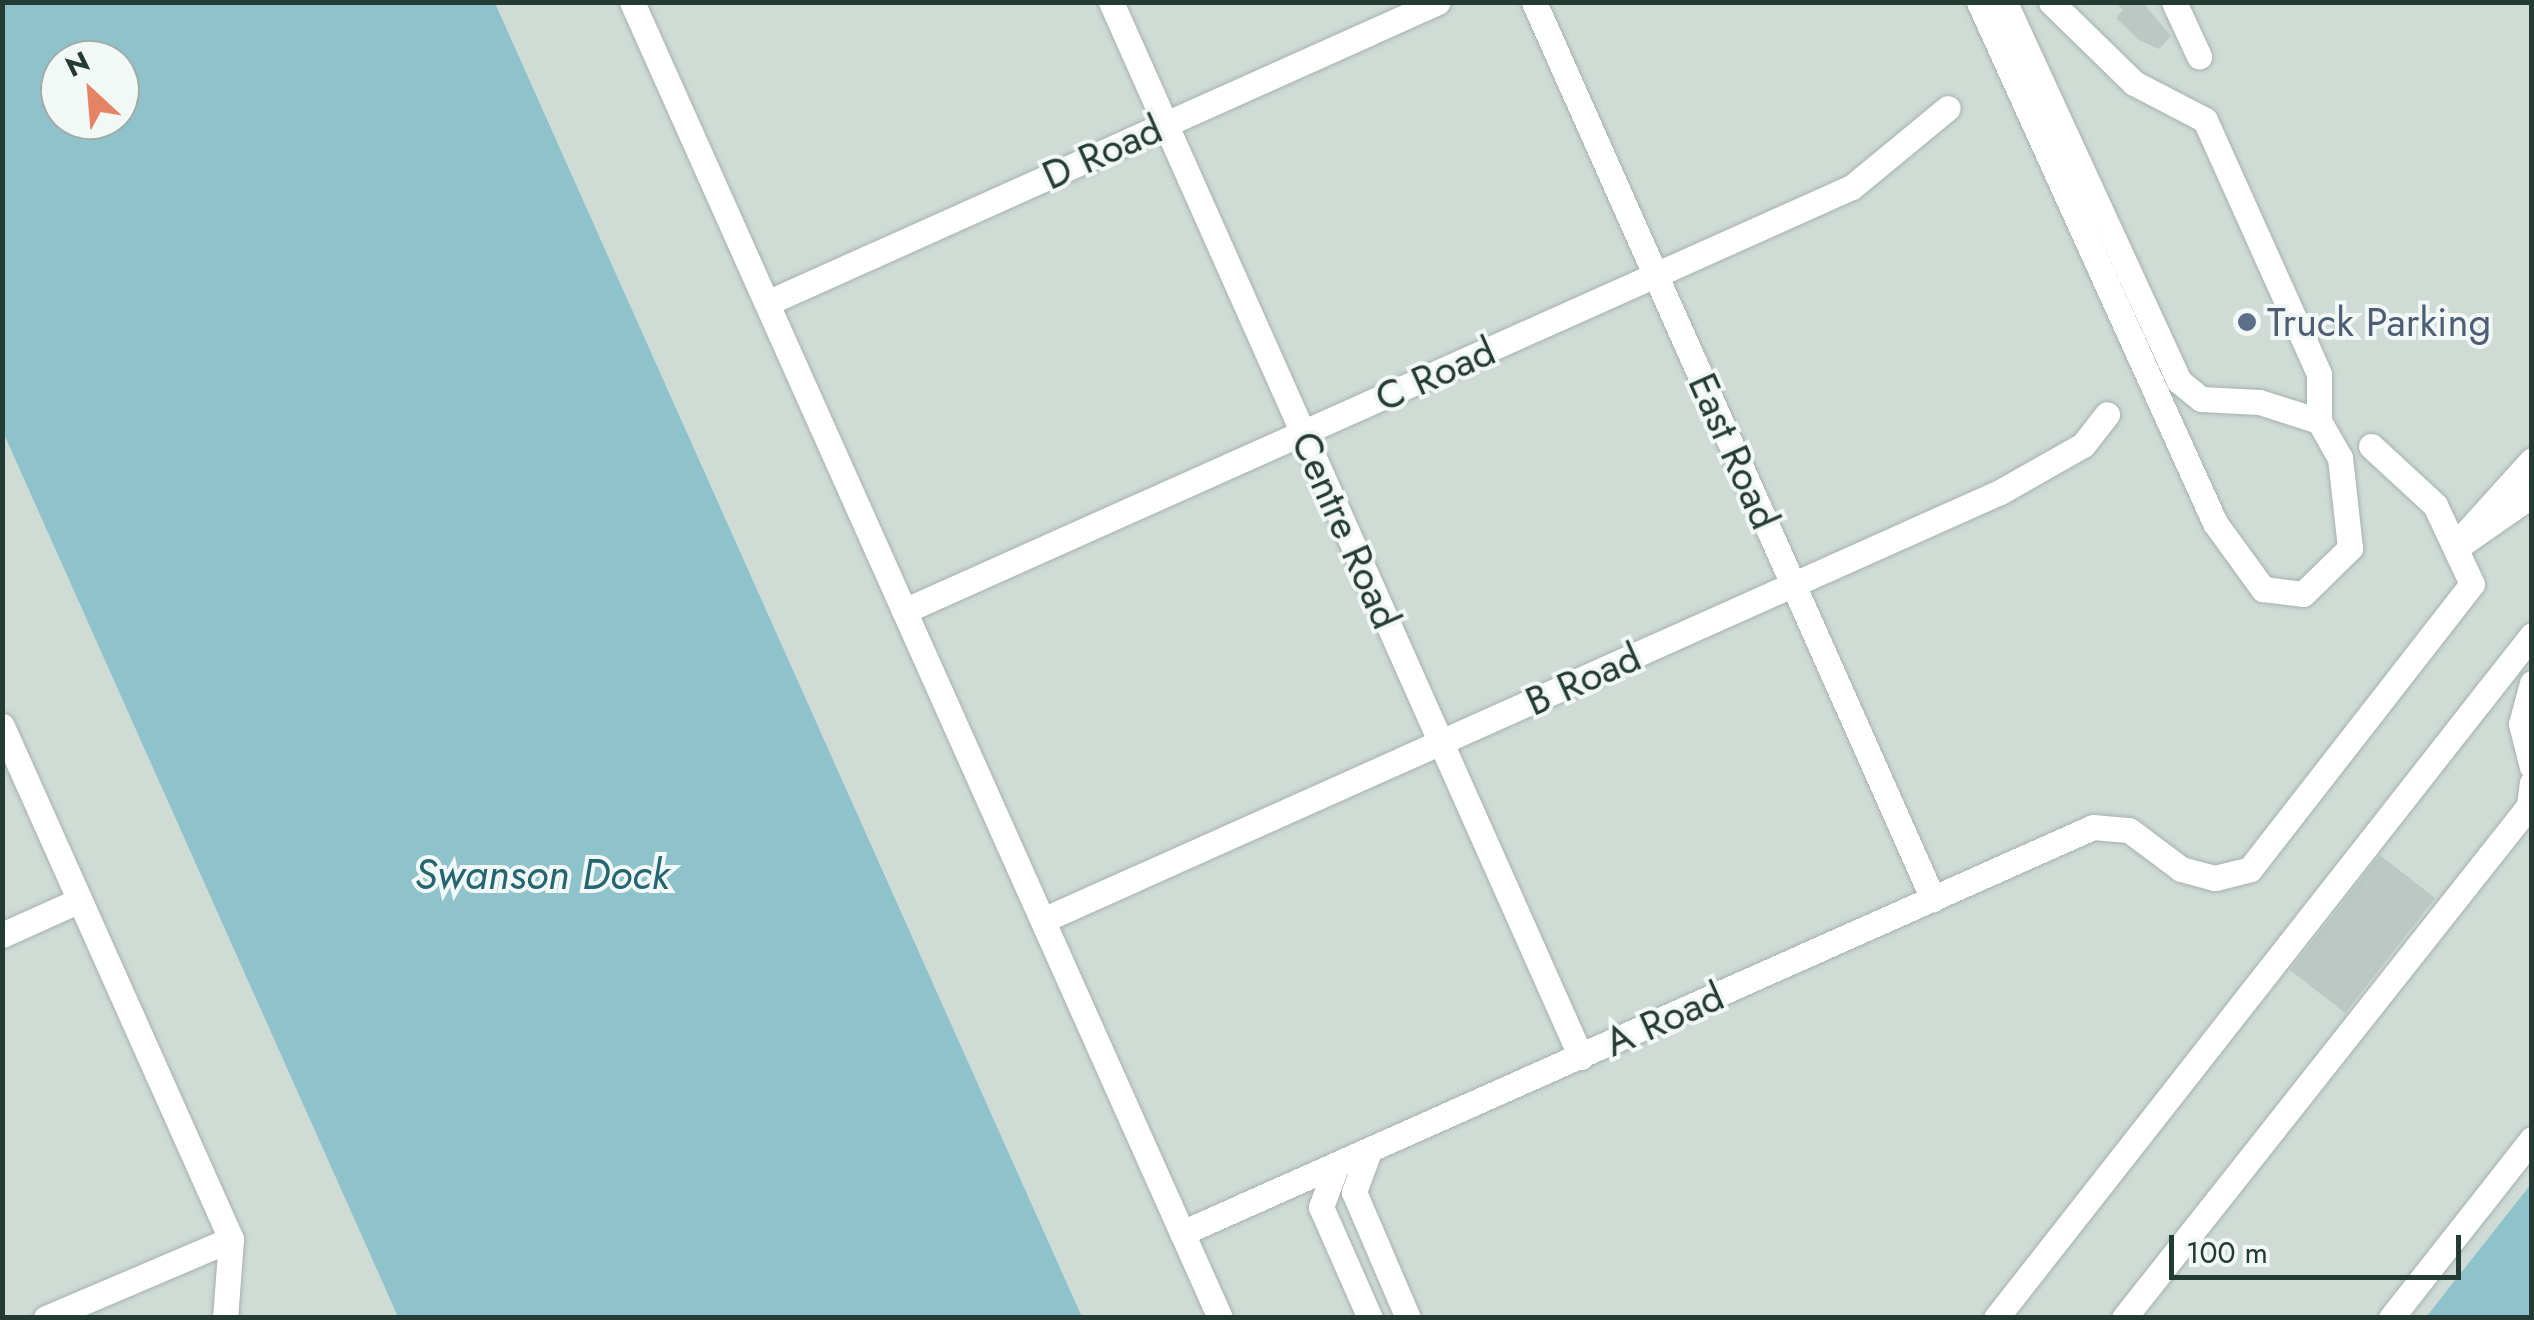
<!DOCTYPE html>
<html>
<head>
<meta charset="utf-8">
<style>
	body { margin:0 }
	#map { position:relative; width:2534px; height:1320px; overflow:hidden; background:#e2ebe7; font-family:Jost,sans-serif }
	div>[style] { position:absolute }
	.built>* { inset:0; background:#d0dbd6 }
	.water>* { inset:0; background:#8fc3cb }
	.building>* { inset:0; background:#bbc8c3 }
	.roads { filter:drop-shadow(0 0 2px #a5b2ae) drop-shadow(0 0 2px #a5b2ae) }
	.minor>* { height:25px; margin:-12.5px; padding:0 12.5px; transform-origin:12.5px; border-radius:12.5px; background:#fff }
	.dots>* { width:28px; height:28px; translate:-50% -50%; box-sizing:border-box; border:5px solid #f2f8f5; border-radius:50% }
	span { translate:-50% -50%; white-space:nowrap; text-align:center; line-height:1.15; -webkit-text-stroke:8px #f2f8f5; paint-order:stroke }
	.street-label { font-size:40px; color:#243a34 }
	.service-label { font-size:40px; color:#4e5e75 }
	.left { translate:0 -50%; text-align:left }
	.water-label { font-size:42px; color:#236571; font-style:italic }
	.frame { position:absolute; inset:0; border:5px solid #243a34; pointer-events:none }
	.north { position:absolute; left:40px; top:40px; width:100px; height:100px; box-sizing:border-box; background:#f2f8f5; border:2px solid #a0aca8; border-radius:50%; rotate:334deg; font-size:28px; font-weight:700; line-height:40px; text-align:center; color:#243a34 }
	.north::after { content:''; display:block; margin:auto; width:35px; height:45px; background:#e58365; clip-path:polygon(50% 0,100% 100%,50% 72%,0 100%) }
	.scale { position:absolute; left:2169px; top:1235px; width:292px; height:45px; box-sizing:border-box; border:5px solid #243a34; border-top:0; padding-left:12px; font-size:30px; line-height:35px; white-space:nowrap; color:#243a34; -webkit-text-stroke:8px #f2f8f5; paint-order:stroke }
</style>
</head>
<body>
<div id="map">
	<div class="built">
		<div style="clip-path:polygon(495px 3px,2531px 3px,2531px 1184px,2426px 1317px,1082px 1317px)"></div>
		<div style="clip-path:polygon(3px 432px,398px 1317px,3px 1317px)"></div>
	</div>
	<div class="water">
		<div style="clip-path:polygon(evenodd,2px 3px,495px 3px,1082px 1317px,398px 1317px,3px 432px,2px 3px,60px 60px,120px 60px,120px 120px,60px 120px,60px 60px)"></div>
		<div style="clip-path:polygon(2531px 1184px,2531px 1317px,2426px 1317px)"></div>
	</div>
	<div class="building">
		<div style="clip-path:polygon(2115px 2px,2142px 2px,2171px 36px,2159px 49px,2139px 40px,2116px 18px,2123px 10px)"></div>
		<div style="clip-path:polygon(2380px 855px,2435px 898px,2345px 1013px,2290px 970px)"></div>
	</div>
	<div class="roads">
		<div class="minor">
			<div style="left:632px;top:2px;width:1441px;rotate:65.92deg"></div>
			<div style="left:1111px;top:2px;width:1155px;rotate:65.99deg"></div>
			<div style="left:1534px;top:2px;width:982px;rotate:66.02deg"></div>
			<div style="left:1979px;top:2px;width:572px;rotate:65.63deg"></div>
			<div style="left:2215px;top:523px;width:82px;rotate:54deg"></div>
			<div style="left:2263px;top:589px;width:40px;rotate:7.1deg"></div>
			<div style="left:2303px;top:594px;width:66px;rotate:-44.4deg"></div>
			<div style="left:2350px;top:548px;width:91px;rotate:-96.3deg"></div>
			<div style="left:2340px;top:458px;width:43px;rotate:-119.6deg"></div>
			<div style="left:2319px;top:421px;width:63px;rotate:-162.4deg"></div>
			<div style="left:2259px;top:402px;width:58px;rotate:-177deg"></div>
			<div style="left:2201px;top:399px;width:28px;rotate:-141deg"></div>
			<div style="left:2179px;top:381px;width:417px;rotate:-114.7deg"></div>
			<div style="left:2051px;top:2px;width:116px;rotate:44.3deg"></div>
			<div style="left:2134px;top:83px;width:80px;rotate:27.5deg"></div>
			<div style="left:2205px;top:120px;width:278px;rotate:65.8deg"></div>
			<div style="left:2319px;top:374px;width:47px;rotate:90deg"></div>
			<div style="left:2174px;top:2px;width:60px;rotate:65.2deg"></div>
			<div style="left:767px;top:303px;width:735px;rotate:-24.16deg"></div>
			<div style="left:2457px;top:543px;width:112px;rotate:-47.9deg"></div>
			<div style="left:2463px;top:543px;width:84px;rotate:-34.8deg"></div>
			<div style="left:904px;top:611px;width:1038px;rotate:-24.1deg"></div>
			<div style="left:1852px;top:187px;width:124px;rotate:-39.5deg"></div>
			<div style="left:2532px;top:683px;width:42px;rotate:105deg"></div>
			<div style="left:2521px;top:724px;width:44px;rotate:75.7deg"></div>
			<div style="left:2px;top:726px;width:562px;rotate:65.94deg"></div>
			<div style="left:231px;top:1239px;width:79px;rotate:94.3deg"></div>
			<div style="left:1043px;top:920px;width:1048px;rotate:-24.1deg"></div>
			<div style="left:2000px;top:492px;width:95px;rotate:-29.5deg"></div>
			<div style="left:2083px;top:445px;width:39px;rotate:-52deg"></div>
			<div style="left:2px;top:935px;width:85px;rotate:-24.2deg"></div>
			<div style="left:1369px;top:1151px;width:44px;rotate:110.1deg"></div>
			<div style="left:1354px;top:1192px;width:137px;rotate:66.8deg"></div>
			<div style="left:1337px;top:1164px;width:46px;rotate:110.4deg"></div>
			<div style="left:1321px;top:1207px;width:121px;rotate:66.2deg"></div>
			<div style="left:1182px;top:1233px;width:997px;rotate:-24.02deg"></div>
			<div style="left:2093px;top:827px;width:36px;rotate:5deg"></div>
			<div style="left:2129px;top:830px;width:65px;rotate:36.9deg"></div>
			<div style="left:2181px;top:869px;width:35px;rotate:15deg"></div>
			<div style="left:2215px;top:878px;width:36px;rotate:-14deg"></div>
			<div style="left:2250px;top:869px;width:361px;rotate:-52.1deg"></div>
			<div style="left:2472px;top:584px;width:87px;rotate:-115.1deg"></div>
			<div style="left:2435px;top:505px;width:87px;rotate:-137.3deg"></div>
			<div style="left:46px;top:1318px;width:201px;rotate:-23.1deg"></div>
			<div style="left:1996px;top:1318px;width:868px;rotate:-51.88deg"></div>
			<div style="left:2124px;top:1318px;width:653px;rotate:-51.66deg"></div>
			<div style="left:2529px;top:806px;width:23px;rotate:-83deg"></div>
			<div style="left:2391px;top:1318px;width:228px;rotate:-51.8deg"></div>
		</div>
	</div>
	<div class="dots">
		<div style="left:2247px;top:322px;background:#5c6f8a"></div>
	</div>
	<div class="street-label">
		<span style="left:1102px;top:152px;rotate:-24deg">D Road</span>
		<span style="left:1435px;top:374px;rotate:-24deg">C Road</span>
		<span style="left:1734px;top:451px;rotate:66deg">East Road</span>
		<span style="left:1346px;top:530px;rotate:66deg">Centre Road</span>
		<span style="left:1583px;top:679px;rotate:-24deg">B Road</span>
		<span style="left:1664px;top:1019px;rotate:-24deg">A Road</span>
	</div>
	<div class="service-label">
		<span class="left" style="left:2267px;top:322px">Truck Parking</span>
	</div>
	<div class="water-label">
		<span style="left:542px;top:875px">Swanson Dock</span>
	</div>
	<div class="frame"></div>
	<div class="north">N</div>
	<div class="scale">100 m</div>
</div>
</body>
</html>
